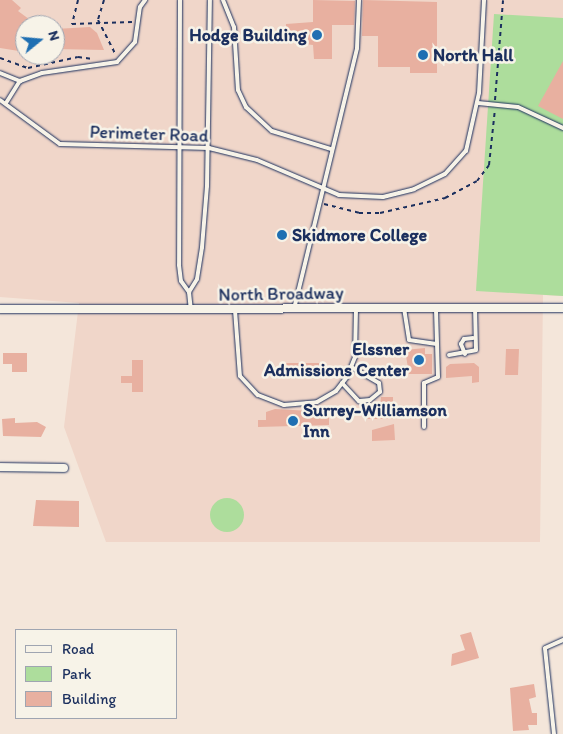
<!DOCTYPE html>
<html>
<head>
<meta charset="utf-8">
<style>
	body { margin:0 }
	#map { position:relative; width:563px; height:734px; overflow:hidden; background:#f4e6da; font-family:Itim,sans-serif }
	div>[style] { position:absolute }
	.built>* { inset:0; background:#f0d6c9 }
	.green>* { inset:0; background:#addd9c }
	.round { border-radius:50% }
	.building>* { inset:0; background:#e8b0a0 }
	.path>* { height:2px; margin-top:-1px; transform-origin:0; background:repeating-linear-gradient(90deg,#1b2f5e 0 4px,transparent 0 8px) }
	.roads { filter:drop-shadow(0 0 1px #1b2f5e) drop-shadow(0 0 1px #1b2f5e) }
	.lane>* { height:4px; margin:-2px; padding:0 2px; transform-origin:2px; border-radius:2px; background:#f7f3e8 }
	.street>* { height:8px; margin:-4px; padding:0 4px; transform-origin:4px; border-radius:4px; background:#f7f3e8 }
	.dots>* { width:14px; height:14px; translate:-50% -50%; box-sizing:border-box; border:2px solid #f7f3e8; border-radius:50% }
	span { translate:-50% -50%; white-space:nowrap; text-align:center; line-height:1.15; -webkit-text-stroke:5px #f7f3e8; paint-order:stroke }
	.poi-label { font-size:18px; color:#1b2f5e; font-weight:700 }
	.right { translate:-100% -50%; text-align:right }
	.left { translate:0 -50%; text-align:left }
	.street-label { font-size:18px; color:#1b2f5e }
	.legend { position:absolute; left:15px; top:629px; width:162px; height:90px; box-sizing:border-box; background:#f7f3e8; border:1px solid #9fa5b1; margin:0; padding:6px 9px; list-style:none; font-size:15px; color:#1b2f5e }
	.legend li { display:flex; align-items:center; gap:10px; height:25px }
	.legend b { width:25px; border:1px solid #9fa5b1 }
	.north { position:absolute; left:15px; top:15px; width:50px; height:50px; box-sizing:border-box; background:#f7f3e8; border:1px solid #9fa5b1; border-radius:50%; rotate:73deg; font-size:14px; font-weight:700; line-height:20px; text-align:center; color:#1b2f5e }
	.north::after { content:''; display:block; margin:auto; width:18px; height:22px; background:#1f6fb2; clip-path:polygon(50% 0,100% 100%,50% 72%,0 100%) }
</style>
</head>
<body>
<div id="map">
	<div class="built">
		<div style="clip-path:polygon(evenodd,0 0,563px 0,563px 296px,543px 295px,540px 542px,106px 542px,64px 427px,79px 303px,0 297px,0 0,25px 25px,55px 25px,55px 55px,25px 55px,25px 25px)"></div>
	</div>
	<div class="green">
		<div style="clip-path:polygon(494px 14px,563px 18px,563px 296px,476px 291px)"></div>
		<div class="round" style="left:210px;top:498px;width:34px;height:34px"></div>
	</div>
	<div class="building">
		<div style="clip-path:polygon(0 0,12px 0,21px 8px,18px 11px,37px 25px,25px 25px,25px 52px,0 48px)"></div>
		<div style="clip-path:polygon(313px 0,355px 1px,354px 25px,332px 25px,332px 59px,314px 59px,313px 45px,286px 42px,286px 24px,313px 22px)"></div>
		<div style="clip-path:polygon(363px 0,437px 2px,437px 73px,410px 73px,410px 67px,378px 67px,378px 36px,362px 36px)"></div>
		<div style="clip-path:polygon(90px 27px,97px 33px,104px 50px,55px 49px,55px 29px)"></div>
		<div style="clip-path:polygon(563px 61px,563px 119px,538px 106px)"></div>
		<div style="clip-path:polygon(425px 348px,425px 354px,432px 354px,432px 374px,409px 374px,405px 350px)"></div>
		<div style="clip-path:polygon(506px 349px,519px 349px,518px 375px,505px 375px)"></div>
		<div style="clip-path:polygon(3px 353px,27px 353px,27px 372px,12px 372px,12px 364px,3px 364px)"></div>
		<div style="clip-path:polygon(132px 360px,143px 360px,143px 392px,132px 392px,132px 383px,121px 383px,121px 376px,132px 376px)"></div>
		<div style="clip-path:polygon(284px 363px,319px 363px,319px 377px,284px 378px)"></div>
		<div style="clip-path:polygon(474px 363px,479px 367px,479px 382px,472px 383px,472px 376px,446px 378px,446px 367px,450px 364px)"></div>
		<div style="clip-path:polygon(381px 397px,393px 397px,393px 419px,367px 419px,363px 407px,380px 407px)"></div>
		<div style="clip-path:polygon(275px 409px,329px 412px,329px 425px,258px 427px,258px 420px,266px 420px,266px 412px)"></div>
		<div style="clip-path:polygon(15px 418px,15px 423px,37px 422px,46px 427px,41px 437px,3px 436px,2px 419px)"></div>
		<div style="clip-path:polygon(394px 424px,395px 440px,372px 441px,372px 430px)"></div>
		<div style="clip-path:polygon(36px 500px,79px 501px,79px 527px,33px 526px)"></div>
		<div style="clip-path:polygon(471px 632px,479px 658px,451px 666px,452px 654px,465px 650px,460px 635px)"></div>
		<div style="clip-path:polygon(534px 684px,536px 697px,529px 699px,532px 713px,537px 713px,537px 725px,528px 725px,529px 730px,513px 731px,510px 688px)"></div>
	</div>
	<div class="path">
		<div style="left:78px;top:0;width:25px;rotate:104deg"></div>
		<div style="left:72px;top:24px;width:60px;rotate:-1.9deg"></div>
		<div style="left:104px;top:0;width:21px;rotate:107deg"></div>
		<div style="left:98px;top:20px;width:39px;rotate:63deg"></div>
		<div style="left:0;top:58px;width:30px;rotate:20deg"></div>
		<div style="left:28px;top:68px;width:51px;rotate:-12.4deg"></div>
		<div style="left:78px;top:57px;width:15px;rotate:8deg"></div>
		<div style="left:495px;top:100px;width:100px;rotate:-85.4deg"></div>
		<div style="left:324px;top:204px;width:36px;rotate:14deg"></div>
		<div style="left:359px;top:213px;width:21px"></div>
		<div style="left:380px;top:213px;width:67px;rotate:-13deg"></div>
		<div style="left:445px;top:198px;width:36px;rotate:-28deg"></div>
		<div style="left:477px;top:181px;width:20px;rotate:-53deg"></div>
		<div style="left:489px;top:165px;width:56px;rotate:-83.9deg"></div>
	</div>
	<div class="roads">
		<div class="lane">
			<div style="left:180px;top:0;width:265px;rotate:90.2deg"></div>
			<div style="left:179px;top:265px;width:16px;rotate:83deg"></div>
			<div style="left:181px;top:281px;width:14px;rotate:54deg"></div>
			<div style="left:189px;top:292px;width:18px;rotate:84deg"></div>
			<div style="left:223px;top:0;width:29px;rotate:68deg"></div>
			<div style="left:234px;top:27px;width:63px;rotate:86.4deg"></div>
			<div style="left:238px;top:90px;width:19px;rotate:65deg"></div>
			<div style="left:246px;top:107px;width:35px;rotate:43deg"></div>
			<div style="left:272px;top:131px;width:62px;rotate:17deg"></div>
			<div style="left:0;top:73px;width:22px;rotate:22deg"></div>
			<div style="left:0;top:100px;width:74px;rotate:36.3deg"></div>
			<div style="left:60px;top:144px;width:149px;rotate:1.5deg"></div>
			<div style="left:209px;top:148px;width:49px;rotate:14deg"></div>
			<div style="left:257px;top:160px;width:89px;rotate:23.1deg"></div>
			<div style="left:339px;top:195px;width:44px;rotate:2.6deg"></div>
			<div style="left:383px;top:197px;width:32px;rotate:-14deg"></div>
			<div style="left:414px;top:189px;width:34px;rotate:-26deg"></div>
			<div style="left:445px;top:174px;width:31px;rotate:-48deg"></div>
			<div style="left:466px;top:151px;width:59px;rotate:-77.4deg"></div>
			<div style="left:479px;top:93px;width:93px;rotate:-86.9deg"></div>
			<div style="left:6px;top:103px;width:26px;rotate:-58deg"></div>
			<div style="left:20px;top:81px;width:23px;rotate:-20deg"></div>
			<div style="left:42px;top:73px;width:76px;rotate:-8.3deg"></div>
			<div style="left:117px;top:62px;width:27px;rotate:-48deg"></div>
			<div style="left:135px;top:42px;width:35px;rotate:-82deg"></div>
			<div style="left:140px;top:7px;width:9px;rotate:-54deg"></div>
			<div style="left:478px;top:103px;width:40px;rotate:5.7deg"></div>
			<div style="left:518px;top:107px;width:50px;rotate:25deg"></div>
			<div style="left:189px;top:292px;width:15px;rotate:-58deg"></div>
			<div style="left:197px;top:279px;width:32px;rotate:-81deg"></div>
			<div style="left:202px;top:247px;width:61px;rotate:-85.3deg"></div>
			<div style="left:207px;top:186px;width:186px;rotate:-89.1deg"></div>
			<div style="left:404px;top:308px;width:32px;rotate:81deg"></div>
			<div style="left:409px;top:340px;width:28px;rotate:8deg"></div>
			<div style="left:294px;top:309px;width:268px;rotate:-76.4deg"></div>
			<div style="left:357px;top:48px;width:48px;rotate:-87.6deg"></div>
			<div style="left:235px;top:310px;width:66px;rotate:85.7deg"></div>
			<div style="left:240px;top:376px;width:26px;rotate:47deg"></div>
			<div style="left:258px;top:395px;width:28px;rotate:21deg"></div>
			<div style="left:284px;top:405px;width:33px;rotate:-5deg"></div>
			<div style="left:317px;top:402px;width:22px;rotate:-30deg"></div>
			<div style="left:336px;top:391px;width:18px;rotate:-52deg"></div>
			<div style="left:347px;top:377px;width:22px;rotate:-68deg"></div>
			<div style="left:355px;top:357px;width:49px;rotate:-88.8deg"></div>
			<div style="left:465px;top:354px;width:11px;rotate:-112deg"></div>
			<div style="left:461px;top:344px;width:6px;rotate:-59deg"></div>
			<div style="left:464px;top:339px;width:9px;rotate:-6deg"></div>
			<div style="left:449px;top:355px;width:27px;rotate:-10deg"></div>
			<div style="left:476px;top:350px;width:43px;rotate:-91.3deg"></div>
			<div style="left:342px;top:383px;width:25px;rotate:47deg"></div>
			<div style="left:359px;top:401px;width:11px;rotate:-5deg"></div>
			<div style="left:370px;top:400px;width:13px;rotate:-39deg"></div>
			<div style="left:380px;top:392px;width:9px;rotate:-96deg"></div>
			<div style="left:379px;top:383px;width:32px;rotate:-150deg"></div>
			<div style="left:424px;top:427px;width:44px;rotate:-90deg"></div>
			<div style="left:424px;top:383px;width:15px;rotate:-23deg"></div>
			<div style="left:438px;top:377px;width:69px;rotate:-91.7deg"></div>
			<div style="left:554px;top:734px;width:86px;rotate:-96deg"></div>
			<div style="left:545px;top:648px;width:20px;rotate:-24deg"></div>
		</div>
		<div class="street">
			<div style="left:0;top:309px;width:563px;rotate:-0.1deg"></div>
			<div style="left:0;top:467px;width:64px;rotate:0.9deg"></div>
		</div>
	</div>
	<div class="dots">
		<div style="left:317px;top:35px;background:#1f6fb2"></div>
		<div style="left:423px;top:55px;background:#1f6fb2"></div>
		<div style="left:282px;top:235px;background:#1f6fb2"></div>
		<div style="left:419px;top:360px;background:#1f6fb2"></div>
		<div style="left:293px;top:421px;background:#1f6fb2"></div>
	</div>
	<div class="poi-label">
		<span class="right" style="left:307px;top:35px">Hodge Building</span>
		<span class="left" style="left:433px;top:55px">North Hall</span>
		<span class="left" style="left:292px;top:235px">Skidmore College</span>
		<span class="right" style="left:409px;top:360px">Elssner<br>Admissions Center</span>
		<span class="left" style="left:303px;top:421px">Surrey-Williamson<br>Inn</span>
	</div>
	<div class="street-label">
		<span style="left:149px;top:134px;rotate:2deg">Perimeter Road</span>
		<span style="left:281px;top:294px;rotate:-1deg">North Broadway</span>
	</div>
	<ul class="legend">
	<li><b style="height:6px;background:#f7f3e8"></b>Road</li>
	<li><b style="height:14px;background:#addd9c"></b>Park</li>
	<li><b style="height:14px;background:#e8b0a0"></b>Building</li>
	</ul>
	<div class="north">N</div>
</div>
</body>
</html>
